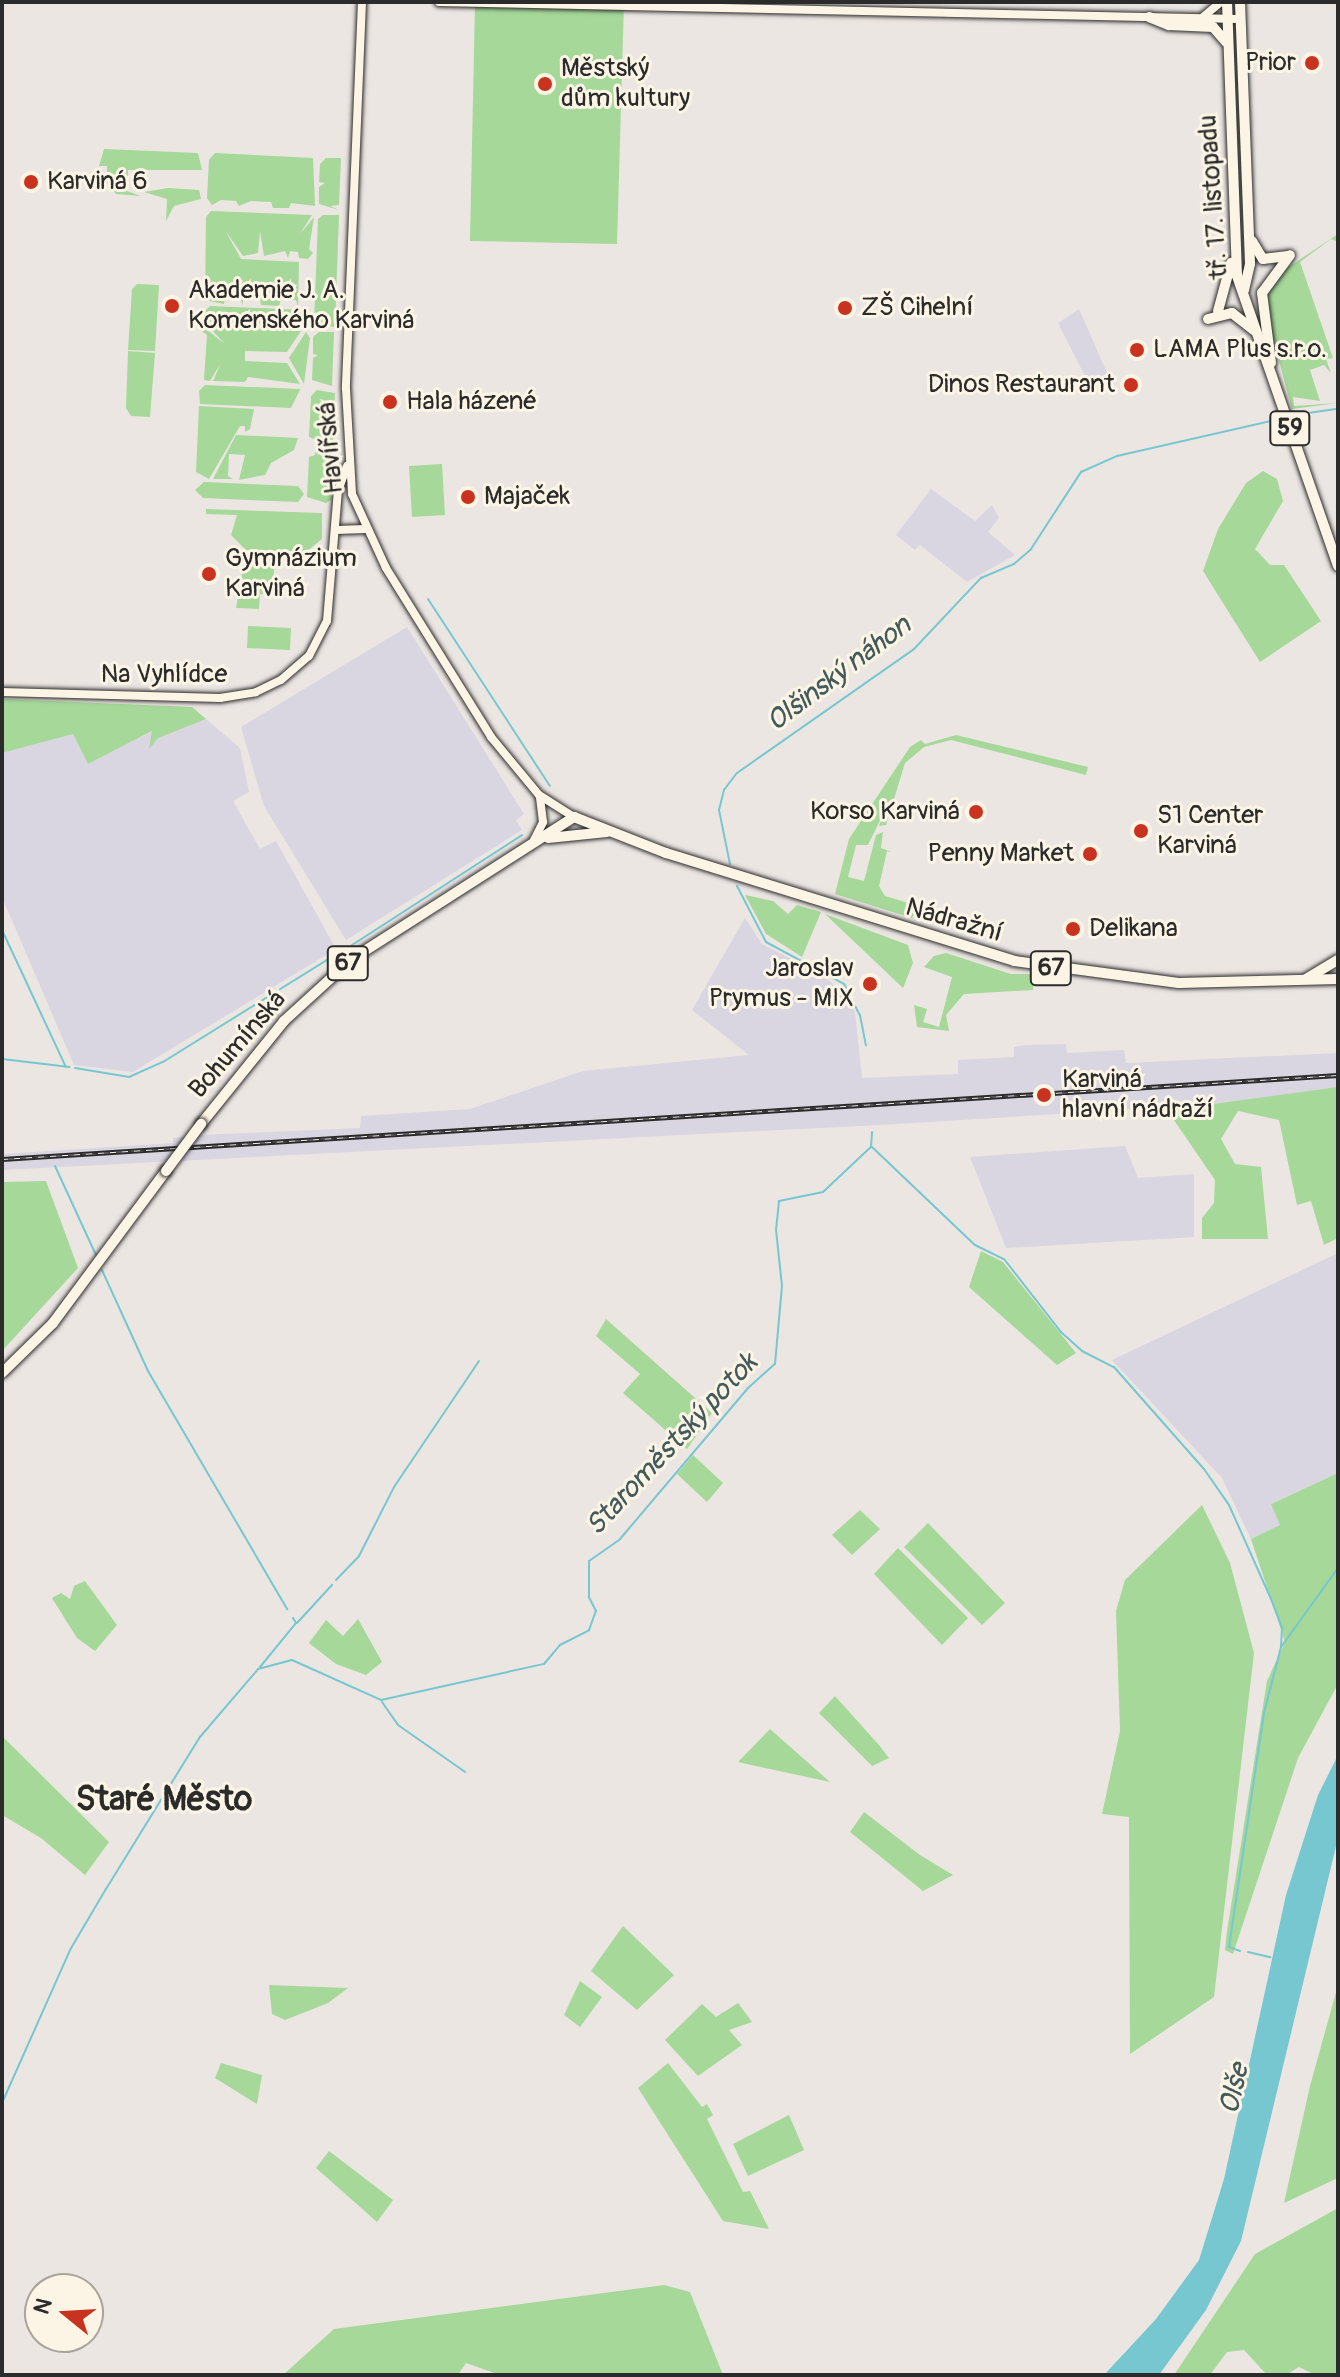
<!DOCTYPE html>
<html>
<head>
<meta charset="utf-8">
<style>
	body { margin:0 }
	#map { position:relative; width:1340px; height:2377px; overflow:hidden; background:#ece6e3; font-family:Pangolin,sans-serif }
	div>[style] { position:absolute }
	.built>* { inset:0; background:#d9d5e1 }
	.green>* { inset:0; background:#a5d899 }
	.water>* { inset:0; background:#76c7cf }
	.stream>* { height:2px; margin:-1px; padding:0 1px; transform-origin:1px; border-radius:1px; background:#76c7cf }
	.roads { filter:drop-shadow(0 0 2px #2b2b2b) drop-shadow(0 0 2px #2b2b2b) }
	.tertiary>* { height:8px; margin:-4px; padding:0 4px; transform-origin:4px; border-radius:4px; background:#fcf5e5 }
	.primary>* { height:10px; margin:-5px; padding:0 5px; transform-origin:5px; border-radius:5px; background:#fcf5e5 }
	.rail>* { height:5px; margin-top:-2.5px; transform-origin:0; background:repeating-linear-gradient(90deg,#fcf5e5 0 6px,#2b2b2b 0 12px); box-sizing:border-box; border-block:2px solid #2b2b2b }
	.bridges { filter:drop-shadow(0 0 2px #2b2b2b) drop-shadow(0 0 2px #2b2b2b) }
	.primary-bridge>* { height:10px; margin:-5px; padding:0 5px; transform-origin:5px; border-radius:5px; background:#fcf5e5 }
	.dots>* { width:22px; height:22px; translate:-50% -50%; box-sizing:border-box; border:4px solid #fcf5e5; border-radius:50% }
	span { translate:-50% -50%; white-space:nowrap; text-align:center; line-height:1.15; -webkit-text-stroke:6px #fcf5e5; paint-order:stroke }
	.shield-label span { padding:2px 6px; background:#fcf5e5; border:2px solid; border-radius:6px; -webkit-text-stroke-width:0 }
	.shield-label { font-size:24px; color:#2b2b2b; font-weight:700 }
	.poi-label { font-size:26px; color:#2b2b2b }
	.right { translate:-100% -50%; text-align:right }
	.left { translate:0 -50%; text-align:left }
	.street-label { font-size:26px; color:#2b2b2b }
	.water-label { font-size:28px; color:#425a5c; font-style:italic }
	.district-label { font-size:34px; color:#2b2b2b; font-weight:700 }
	.frame { position:absolute; inset:0; border:4px solid #2b2b2b; pointer-events:none }
	.north { position:absolute; left:24px; top:2273px; width:80px; height:80px; box-sizing:border-box; background:#fcf5e5; border:2px solid #a8a49b; border-radius:50%; rotate:288deg; font-size:22px; font-weight:700; line-height:32px; text-align:center; color:#2b2b2b }
	.north::after { content:''; display:block; margin:auto; width:28px; height:36px; background:#c8321e; clip-path:polygon(50% 0,100% 100%,50% 72%,0 100%) }
</style>
</head>
<body>
<div id="map">
	<div class="built">
		<div style="clip-path:polygon(1079px 309px,1108px 375px,1089px 384px,1058px 323px)"></div>
		<div style="clip-path:polygon(931px 489px,975px 521px,992px 505px,999px 518px,988px 532px,1015px 555px,967px 582px,920px 545px,915px 550px,896px 535px)"></div>
		<div style="clip-path:polygon(407px 627px,524px 814px,516px 820px,522px 830px,346px 940px,264px 806px,241px 727px)"></div>
		<div style="clip-path:polygon(206px 719px,240px 748px,249px 792px,233px 801px,260px 849px,276px 841px,336px 949px,133px 1072px,74px 1065px,2px 897px,2px 753px,73px 734px,88px 764px,153px 731px,150px 747px,157px 738px)"></div>
		<div style="clip-path:polygon(745px 918px,762px 944px,824px 976px,843px 993px,855px 1012px,862px 1078px,958px 1074px,958px 1060px,1014px 1057px,1014px 1047px,1026px 1045px,1066px 1044px,1067px 1053px,1124px 1050px,1126px 1063px,1338px 1053px,1338px 1088px,1200px 1105px,896px 1124px,2px 1170px,2px 1154px,173px 1143px,173px 1138px,202px 1135px,360px 1128px,361px 1116px,470px 1109px,583px 1071px,749px 1055px,692px 1010px)"></div>
		<div style="clip-path:polygon(1125px 1146px,1138px 1178px,1194px 1174px,1194px 1237px,1006px 1248px,970px 1157px)"></div>
		<div style="clip-path:polygon(1338px 1253px,1338px 1473px,1272px 1503px,1280px 1525px,1251px 1539px,1222px 1478px,1112px 1360px)"></div>
	</div>
	<div class="green">
		<div style="clip-path:polygon(475px 2px,624px 2px,617px 244px,470px 241px)"></div>
		<div style="clip-path:polygon(104px 149px,198px 153px,202px 170px,128px 170px,127px 191px,141px 196px,116px 194px,99px 173px,107px 173px,107px 166px,99px 166px)"></div>
		<div style="clip-path:polygon(215px 153px,313px 158px,315px 206px,291px 203px,289px 208px,273px 208px,271px 202px,251px 201px,239px 206px,236px 201px,221px 200px,212px 205px,207px 198px,209px 160px)"></div>
		<div style="clip-path:polygon(326px 158px,341px 158px,339px 205px,330px 206px,339px 210px,319px 204px,319px 187px,325px 183px,319px 182px,320px 164px)"></div>
		<div style="clip-path:polygon(168px 188px,199px 190px,201px 199px,174px 206px,166px 221px,167px 199px,144px 192px)"></div>
		<div style="clip-path:polygon(211px 211px,312px 215px,300px 234px,314px 217px,309px 249px,313px 253px,308px 259px,299px 258px,298px 252px,290px 251px,288px 258px,285px 251px,264px 256px,260px 231px,258px 253px,243px 256px,225px 230px,241px 259px,299px 262px,298px 307px,296px 300px,281px 299px,279px 306px,261px 305px,260px 298px,244px 298px,242px 305px,241px 298px,225px 297px,224px 304px,205px 300px,206px 217px)"></div>
		<div style="clip-path:polygon(323px 215px,339px 215px,335px 327px,314px 324px,318px 219px)"></div>
		<div style="clip-path:polygon(1338px 234px,1338px 242px,1331px 239px,1300px 262px,1333px 358px,1326px 359px,1331px 373px,1324px 365px,1310px 370px,1320px 401px,1293px 397px,1294px 406px,1338px 403px,1292px 409px,1263px 301px,1275px 276px)"></div>
		<div style="clip-path:polygon(137px 284px,159px 285px,155px 351px,128px 350px,132px 289px)"></div>
		<div style="clip-path:polygon(210px 306px,304px 310px,311px 318px,303px 326px,209px 322px,202px 314px)"></div>
		<div style="clip-path:polygon(209px 327px,301px 331px,287px 352px,245px 351px,245px 361px,287px 363px,300px 384px,248px 377px,245px 382px,213px 381px,221px 363px,210px 381px,204px 380px,207px 335px,202px 331px,206px 329px,225px 344px)"></div>
		<div style="clip-path:polygon(306px 332px,310px 338px,304px 384px,289px 358px)"></div>
		<div style="clip-path:polygon(319px 332px,334px 332px,332px 386px,312px 380px,313px 358px,318px 355px,313px 354px,313px 337px)"></div>
		<div style="clip-path:polygon(128px 351px,155px 353px,150px 417px,131px 416px,126px 408px)"></div>
		<div style="clip-path:polygon(205px 385px,300px 389px,300px 390px,291px 408px,200px 404px,199px 391px)"></div>
		<div style="clip-path:polygon(317px 390px,335px 393px,331px 500px,326px 503px,307px 497px,309px 457px,315px 455px,316px 440px,309px 437px,311px 396px)"></div>
		<div style="clip-path:polygon(199px 406px,254px 409px,250px 429px,245px 432px,245px 426px,240px 426px,209px 479px,196px 472px)"></div>
		<div style="clip-path:polygon(236px 435px,298px 438px,294px 450px,271px 463px,265px 475px,239px 480px,245px 455px,229px 454px,228px 476px,233px 479px,213px 479px)"></div>
		<div style="clip-path:polygon(442px 464px,445px 515px,412px 517px,409px 466px)"></div>
		<div style="clip-path:polygon(1263px 471px,1277px 479px,1283px 501px,1255px 549px,1270px 565px,1284px 565px,1321px 621px,1260px 662px,1203px 571px,1218px 529px,1246px 483px)"></div>
		<div style="clip-path:polygon(204px 482px,298px 486px,304px 494px,298px 502px,203px 498px,195px 490px)"></div>
		<div style="clip-path:polygon(206px 509px,322px 513px,322px 539px,306px 552px,246px 550px,231px 535px,237px 515px,206px 514px)"></div>
		<div style="clip-path:polygon(245px 557px,275px 559px,272px 595px,260px 594px,259px 609px,236px 608px)"></div>
		<div style="clip-path:polygon(248px 626px,291px 628px,290px 650px,247px 648px)"></div>
		<div style="clip-path:polygon(3px 699px,192px 707px,206px 719px,158px 738px,149px 749px,152px 731px,88px 764px,73px 734px,2px 753px)"></div>
		<div style="clip-path:polygon(956px 735px,1088px 767px,1086px 775px,951px 740px,924px 747px,905px 763px,886px 825px,879px 826px,891px 798px,868px 845px,856px 845px,848px 877px,864px 881px,876px 835px,883px 832px,881px 848px,892px 852px,887px 851px,879px 886px,885px 896px,915px 905px,926px 897px,912px 918px,835px 894px,849px 839px,910px 747px,921px 740px,925px 744px)"></div>
		<div style="clip-path:polygon(745px 895px,773px 901px,788px 914px,797px 905px,821px 912px,802px 957px,766px 934px)"></div>
		<div style="clip-path:polygon(825px 914px,908px 945px,913px 963px,903px 988px)"></div>
		<div style="clip-path:polygon(946px 953px,1011px 974px,1035px 974px,1033px 990px,964px 994px,946px 1015px,949px 1031px,917px 1027px,914px 1005px,927px 1009px,923px 1022px,939px 1027px,952px 977px,924px 967px,934px 956px)"></div>
		<div style="clip-path:polygon(1338px 1087px,1338px 1238px,1324px 1245px,1311px 1201px,1297px 1205px,1279px 1120px,1238px 1111px,1221px 1139px,1235px 1164px,1261px 1167px,1268px 1239px,1202px 1239px,1202px 1218px,1214px 1203px,1215px 1180px,1167px 1110px)"></div>
		<div style="clip-path:polygon(46px 1181px,78px 1268px,2px 1351px,2px 1182px)"></div>
		<div style="clip-path:polygon(981px 1251px,1003px 1262px,1076px 1353px,1057px 1365px,969px 1287px)"></div>
		<div style="clip-path:polygon(606px 1319px,712px 1413px,687px 1449px,623px 1393px,640px 1374px,596px 1336px)"></div>
		<div style="clip-path:polygon(693px 1455px,723px 1483px,707px 1502px,677px 1474px)"></div>
		<div style="clip-path:polygon(1338px 1473px,1338px 1684px,1298px 1758px,1233px 1954px,1225px 1950px,1227px 1931px,1267px 1681px,1285px 1642px,1251px 1539px,1280px 1525px,1271px 1504px)"></div>
		<div style="clip-path:polygon(1202px 1505px,1230px 1563px,1254px 1653px,1214px 1997px,1130px 2054px,1129px 1817px,1102px 1814px,1120px 1731px,1116px 1611px,1125px 1580px)"></div>
		<div style="clip-path:polygon(860px 1510px,880px 1529px,852px 1555px,832px 1535px)"></div>
		<div style="clip-path:polygon(928px 1523px,1005px 1603px,982px 1625px,904px 1547px)"></div>
		<div style="clip-path:polygon(898px 1548px,968px 1618px,942px 1645px,874px 1574px)"></div>
		<div style="clip-path:polygon(85px 1581px,117px 1625px,95px 1651px,77px 1638px,52px 1598px,61px 1593px,70px 1599px,74px 1586px)"></div>
		<div style="clip-path:polygon(358px 1619px,382px 1662px,366px 1675px,336px 1664px,309px 1643px,326px 1620px,343px 1636px)"></div>
		<div style="clip-path:polygon(835px 1696px,879px 1745px,889px 1758px,872px 1766px,819px 1713px)"></div>
		<div style="clip-path:polygon(770px 1729px,830px 1782px,738px 1762px)"></div>
		<div style="clip-path:polygon(2px 1736px,109px 1842px,85px 1875px,41px 1838px,2px 1815px)"></div>
		<div style="clip-path:polygon(864px 1812px,920px 1855px,953px 1875px,923px 1891px,850px 1832px)"></div>
		<div style="clip-path:polygon(623px 1926px,674px 1975px,637px 2010px,591px 1971px)"></div>
		<div style="clip-path:polygon(580px 1981px,602px 1997px,580px 2027px,564px 2015px)"></div>
		<div style="clip-path:polygon(269px 1985px,348px 1988px,328px 2003px,285px 2020px,272px 2014px)"></div>
		<div style="clip-path:polygon(1338px 1985px,1338px 2178px,1284px 2203px,1310px 2086px)"></div>
		<div style="clip-path:polygon(738px 2003px,752px 2022px,729px 2030px,742px 2045px,698px 2076px,665px 2040px,702px 2004px,716px 2017px)"></div>
		<div style="clip-path:polygon(221px 2063px,262px 2075px,257px 2104px,215px 2078px)"></div>
		<div style="clip-path:polygon(668px 2063px,702px 2107px,707px 2104px,713px 2115px,707px 2119px,743px 2192px,750px 2191px,769px 2229px,723px 2221px,638px 2088px)"></div>
		<div style="clip-path:polygon(789px 2115px,804px 2150px,748px 2176px,733px 2144px)"></div>
		<div style="clip-path:polygon(329px 2151px,393px 2200px,377px 2222px,316px 2168px)"></div>
		<div style="clip-path:polygon(1338px 2208px,1338px 2375px,1315px 2375px,1299px 2367px,1286px 2375px,1267px 2375px,1244px 2350px,1227px 2352px,1210px 2375px,1174px 2375px,1255px 2254px)"></div>
		<div style="clip-path:polygon(664px 2285px,690px 2292px,723px 2375px,500px 2375px,466px 2363px,458px 2375px,283px 2375px,334px 2329px)"></div>
	</div>
	<div class="water">
		<div style="clip-path:polygon(1338px 1755px,1338px 1838px,1241px 2241px,1206px 2310px,1159px 2375px,1104px 2375px,1156px 2319px,1199px 2260px,1224px 2179px,1286px 1895px,1318px 1795px)"></div>
	</div>
	<div class="stream">
		<div style="left:1301px;top:414px;width:37px;rotate:-8deg"></div>
		<div style="left:428px;top:599px;width:223px;rotate:56.9deg"></div>
		<div style="left:730px;top:864px;width:55px;rotate:-101.5deg"></div>
		<div style="left:719px;top:810px;width:21px;rotate:-76deg"></div>
		<div style="left:724px;top:790px;width:21px;rotate:-53deg"></div>
		<div style="left:737px;top:773px;width:216px;rotate:-35deg"></div>
		<div style="left:914px;top:649px;width:98px;rotate:-46.7deg"></div>
		<div style="left:981px;top:578px;width:36px;rotate:-23deg"></div>
		<div style="left:1014px;top:564px;width:23px;rotate:-41deg"></div>
		<div style="left:1031px;top:549px;width:92px;rotate:-57deg"></div>
		<div style="left:1081px;top:472px;width:39px;rotate:-24deg"></div>
		<div style="left:1117px;top:456px;width:163px;rotate:-12.8deg"></div>
		<div style="left:737px;top:886px;width:63px;rotate:62.6deg"></div>
		<div style="left:766px;top:942px;width:89px;rotate:28.3deg"></div>
		<div style="left:844px;top:984px;width:35px;rotate:63deg"></div>
		<div style="left:860px;top:1015px;width:31px;rotate:79deg"></div>
		<div style="left:2px;top:930px;width:151px;rotate:65deg"></div>
		<div style="left:349px;top:947px;width:206px;rotate:-32.9deg"></div>
		<div style="left:2px;top:1059px;width:68px;rotate:6.7deg"></div>
		<div style="left:75px;top:1068px;width:55px;rotate:9.5deg"></div>
		<div style="left:129px;top:1077px;width:37px;rotate:-24deg"></div>
		<div style="left:163px;top:1062px;width:208px;rotate:-31.9deg"></div>
		<div style="left:872px;top:1147px;width:142px;rotate:43.6deg"></div>
		<div style="left:975px;top:1245px;width:32px;rotate:26deg"></div>
		<div style="left:1004px;top:1259px;width:93px;rotate:52deg"></div>
		<div style="left:1061px;top:1332px;width:28px;rotate:42deg"></div>
		<div style="left:1082px;top:1351px;width:36px;rotate:27deg"></div>
		<div style="left:1114px;top:1367px;width:136px;rotate:48.6deg"></div>
		<div style="left:1204px;top:1469px;width:44px;rotate:55.2deg"></div>
		<div style="left:1229px;top:1505px;width:103px;rotate:65.9deg"></div>
		<div style="left:1271px;top:1599px;width:31px;rotate:69deg"></div>
		<div style="left:1282px;top:1628px;width:19px;rotate:93deg"></div>
		<div style="left:55px;top:1166px;width:98px;rotate:65.3deg"></div>
		<div style="left:102px;top:1270px;width:111px;rotate:65.5deg"></div>
		<div style="left:148px;top:1371px;width:276px;rotate:59.7deg"></div>
		<div style="left:336px;top:1580px;width:33px;rotate:-46deg"></div>
		<div style="left:359px;top:1556px;width:77px;rotate:-63.1deg"></div>
		<div style="left:394px;top:1487px;width:152px;rotate:-56deg"></div>
		<div style="left:297px;top:1623px;width:52px;rotate:-47.4deg"></div>
		<div style="left:260px;top:1667px;width:57px;rotate:-50.7deg"></div>
		<div style="left:296px;top:1623px;width:6px;rotate:-121deg"></div>
		<div style="left:382px;top:1702px;width:28px;rotate:55deg"></div>
		<div style="left:398px;top:1725px;width:82px;rotate:35deg"></div>
		<div style="left:1240px;top:1951px;width:12px;rotate:-160deg"></div>
		<div style="left:1229px;top:1947px;width:237px;rotate:-81.5deg"></div>
		<div style="left:1264px;top:1713px;width:68px;rotate:-75.6deg"></div>
		<div style="left:1281px;top:1647px;width:97px;rotate:-54.2deg"></div>
		<div style="left:1248px;top:1952px;width:23px;rotate:13deg"></div>
		<div style="left:2px;top:2103px;width:167px;rotate:-66deg"></div>
		<div style="left:70px;top:1950px;width:71px;rotate:-59.5deg"></div>
		<div style="left:106px;top:1889px;width:179px;rotate:-58.3deg"></div>
		<div style="left:200px;top:1737px;width:89px;rotate:-49.5deg"></div>
		<div style="left:258px;top:1669px;width:35px;rotate:-15deg"></div>
		<div style="left:292px;top:1660px;width:98px;rotate:24.2deg"></div>
		<div style="left:381px;top:1700px;width:167px;rotate:-12.5deg"></div>
		<div style="left:544px;top:1664px;width:25px;rotate:-50deg"></div>
		<div style="left:560px;top:1645px;width:33px;rotate:-27deg"></div>
		<div style="left:589px;top:1630px;width:20px;rotate:-70deg"></div>
		<div style="left:596px;top:1611px;width:16px;rotate:-117deg"></div>
		<div style="left:589px;top:1597px;width:36px;rotate:-90deg"></div>
		<div style="left:589px;top:1561px;width:38px;rotate:-35deg"></div>
		<div style="left:620px;top:1539px;width:198px;rotate:-49.7deg"></div>
		<div style="left:748px;top:1388px;width:36px;rotate:-42deg"></div>
		<div style="left:775px;top:1364px;width:78px;rotate:-84.9deg"></div>
		<div style="left:782px;top:1286px;width:56px;rotate:-96.1deg"></div>
		<div style="left:776px;top:1230px;width:29px;rotate:-84deg"></div>
		<div style="left:779px;top:1201px;width:45px;rotate:-11.6deg"></div>
		<div style="left:823px;top:1192px;width:66px;rotate:-43.2deg"></div>
		<div style="left:871px;top:1147px;width:15px;rotate:-86deg"></div>
	</div>
	<div class="roads">
		<div class="tertiary">
			<div style="left:362px;top:2px;width:387px;rotate:92.4deg"></div>
			<div style="left:346px;top:389px;width:105px;rotate:86.7deg"></div>
			<div style="left:352px;top:494px;width:81px;rotate:65.3deg"></div>
			<div style="left:386px;top:568px;width:199px;rotate:58.1deg"></div>
			<div style="left:491px;top:737px;width:75px;rotate:50.4deg"></div>
			<div style="left:539px;top:795px;width:41px;rotate:32.2deg"></div>
			<div style="left:439px;top:2px;width:800px;rotate:1.22deg"></div>
			<div style="left:1203px;top:17px;width:23px;rotate:-40deg"></div>
			<div style="left:336px;top:530px;width:29px;rotate:-2deg"></div>
			<div style="left:2px;top:692px;width:218px;rotate:1.6deg"></div>
			<div style="left:220px;top:698px;width:36px;rotate:-9deg"></div>
			<div style="left:256px;top:692px;width:28px;rotate:-26deg"></div>
			<div style="left:281px;top:680px;width:37px;rotate:-41deg"></div>
			<div style="left:309px;top:656px;width:39px;rotate:-63deg"></div>
			<div style="left:327px;top:621px;width:130px;rotate:-85.2deg"></div>
			<div style="left:338px;top:491px;width:27px;rotate:-70deg"></div>
			<div style="left:534px;top:840px;width:20px;rotate:-63deg"></div>
			<div style="left:543px;top:822px;width:26px;rotate:-97deg"></div>
		</div>
		<div class="primary">
			<div style="left:1227px;top:2px;width:274px;rotate:87.9deg"></div>
			<div style="left:1237px;top:276px;width:307px;rotate:70.8deg"></div>
			<div style="left:1240px;top:2px;width:262px;rotate:87.8deg"></div>
			<div style="left:1250px;top:264px;width:27px;rotate:103deg"></div>
			<div style="left:1149px;top:17px;width:22px;rotate:22deg"></div>
			<div style="left:1169px;top:25px;width:44px;rotate:2.6deg"></div>
			<div style="left:1213px;top:27px;width:20px;rotate:49deg"></div>
			<div style="left:1252px;top:241px;width:21px;rotate:59deg"></div>
			<div style="left:1263px;top:259px;width:25px;rotate:-7deg"></div>
			<div style="left:1218px;top:311px;width:50px;rotate:-74.8deg"></div>
			<div style="left:1208px;top:319px;width:25px;rotate:-14deg"></div>
			<div style="left:1232px;top:313px;width:28px;rotate:38deg"></div>
			<div style="left:1271px;top:363px;width:71px;rotate:-97.3deg"></div>
			<div style="left:1262px;top:293px;width:47px;rotate:-53.6deg"></div>
			<div style="left:548px;top:838px;width:59px;rotate:-5.8deg"></div>
			<div style="left:1306px;top:979px;width:37px;rotate:-31deg"></div>
			<div style="left:201px;top:1124px;width:132px;rotate:-51.1deg"></div>
			<div style="left:284px;top:1021px;width:92px;rotate:-42.4deg"></div>
			<div style="left:352px;top:959px;width:264px;rotate:-32.6deg"></div>
			<div style="left:574px;top:817px;width:99px;rotate:21.4deg"></div>
			<div style="left:666px;top:853px;width:364px;rotate:17.2deg"></div>
			<div style="left:1014px;top:961px;width:166px;rotate:7.6deg"></div>
			<div style="left:1179px;top:983px;width:159px;rotate:-1.4deg"></div>
			<div style="left:2px;top:1373px;width:71px;rotate:-44.4deg"></div>
			<div style="left:53px;top:1323px;width:189px;rotate:-53.4deg"></div>
		</div>
	</div>
	<div class="rail">
		<div style="left:2px;top:1159px;width:1339px;rotate:-3.6deg"></div>
	</div>
	<div class="bridges">
		<div class="primary-bridge">
			<div style="left:166px;top:1171px;width:59px;rotate:-53.3deg"></div>
		</div>
	</div>
	<div class="dots">
		<div style="left:1312px;top:63px;background:#c8321e"></div>
		<div style="left:545px;top:84px;background:#c8321e"></div>
		<div style="left:31px;top:182px;background:#c8321e"></div>
		<div style="left:172px;top:306px;background:#c8321e"></div>
		<div style="left:845px;top:308px;background:#c8321e"></div>
		<div style="left:1137px;top:350px;background:#c8321e"></div>
		<div style="left:1131px;top:385px;background:#c8321e"></div>
		<div style="left:390px;top:402px;background:#c8321e"></div>
		<div style="left:468px;top:497px;background:#c8321e"></div>
		<div style="left:209px;top:574px;background:#c8321e"></div>
		<div style="left:976px;top:812px;background:#c8321e"></div>
		<div style="left:1141px;top:831px;background:#c8321e"></div>
		<div style="left:1090px;top:854px;background:#c8321e"></div>
		<div style="left:1073px;top:929px;background:#c8321e"></div>
		<div style="left:870px;top:984px;background:#c8321e"></div>
		<div style="left:1044px;top:1095px;background:#c8321e"></div>
	</div>
	<div class="shield-label">
		<span style="left:1290px;top:428px">59</span>
		<span style="left:348px;top:963px">67</span>
		<span style="left:1051px;top:968px">67</span>
	</div>
	<div class="poi-label">
		<span class="right" style="left:1296px;top:63px">Prior</span>
		<span class="left" style="left:561px;top:84px">Městský<br>dům kultury</span>
		<span class="left" style="left:47px;top:182px">Karviná 6</span>
		<span class="left" style="left:188px;top:306px">Akademie J. A.<br>Komenského Karviná</span>
		<span class="left" style="left:861px;top:308px">ZŠ Cihelní</span>
		<span class="left" style="left:1153px;top:350px">LAMA Plus s.r.o.</span>
		<span class="right" style="left:1115px;top:385px">Dinos Restaurant</span>
		<span class="left" style="left:406px;top:402px">Hala házené</span>
		<span class="left" style="left:484px;top:497px">Majaček</span>
		<span class="left" style="left:225px;top:574px">Gymnázium<br>Karviná</span>
		<span class="right" style="left:960px;top:812px">Korso Karviná</span>
		<span class="left" style="left:1157px;top:831px">S1 Center<br>Karviná</span>
		<span class="right" style="left:1074px;top:854px">Penny Market</span>
		<span class="left" style="left:1089px;top:929px">Delikana</span>
		<span class="right" style="left:854px;top:984px">Jaroslav<br>Prymus - MIX</span>
		<span class="left" style="left:1062px;top:1095px">Karviná<br>hlavní nádraží</span>
	</div>
	<div class="street-label">
		<span style="left:1214px;top:197px;rotate:-94deg">tř. 17. listopadu</span>
		<span style="left:331px;top:448px;rotate:-95deg">Havířská</span>
		<span style="left:164px;top:675px">Na Vyhlídce</span>
		<span style="left:954px;top:921px;rotate:16deg">Nádražní</span>
		<span style="left:238px;top:1045px;rotate:-49deg">Bohumínská</span>
	</div>
	<div class="water-label">
		<span style="left:839px;top:674px;rotate:-37deg">Olšinský náhon</span>
		<span style="left:672px;top:1445px;rotate:-47deg">Staroměstský potok</span>
		<span style="left:1235px;top:2089px;rotate:-77deg">Olše</span>
	</div>
	<div class="district-label">
		<span style="left:164px;top:1800px">Staré Město</span>
	</div>
	<div class="frame"></div>
	<div class="north">N</div>
</div>
</body>
</html>
